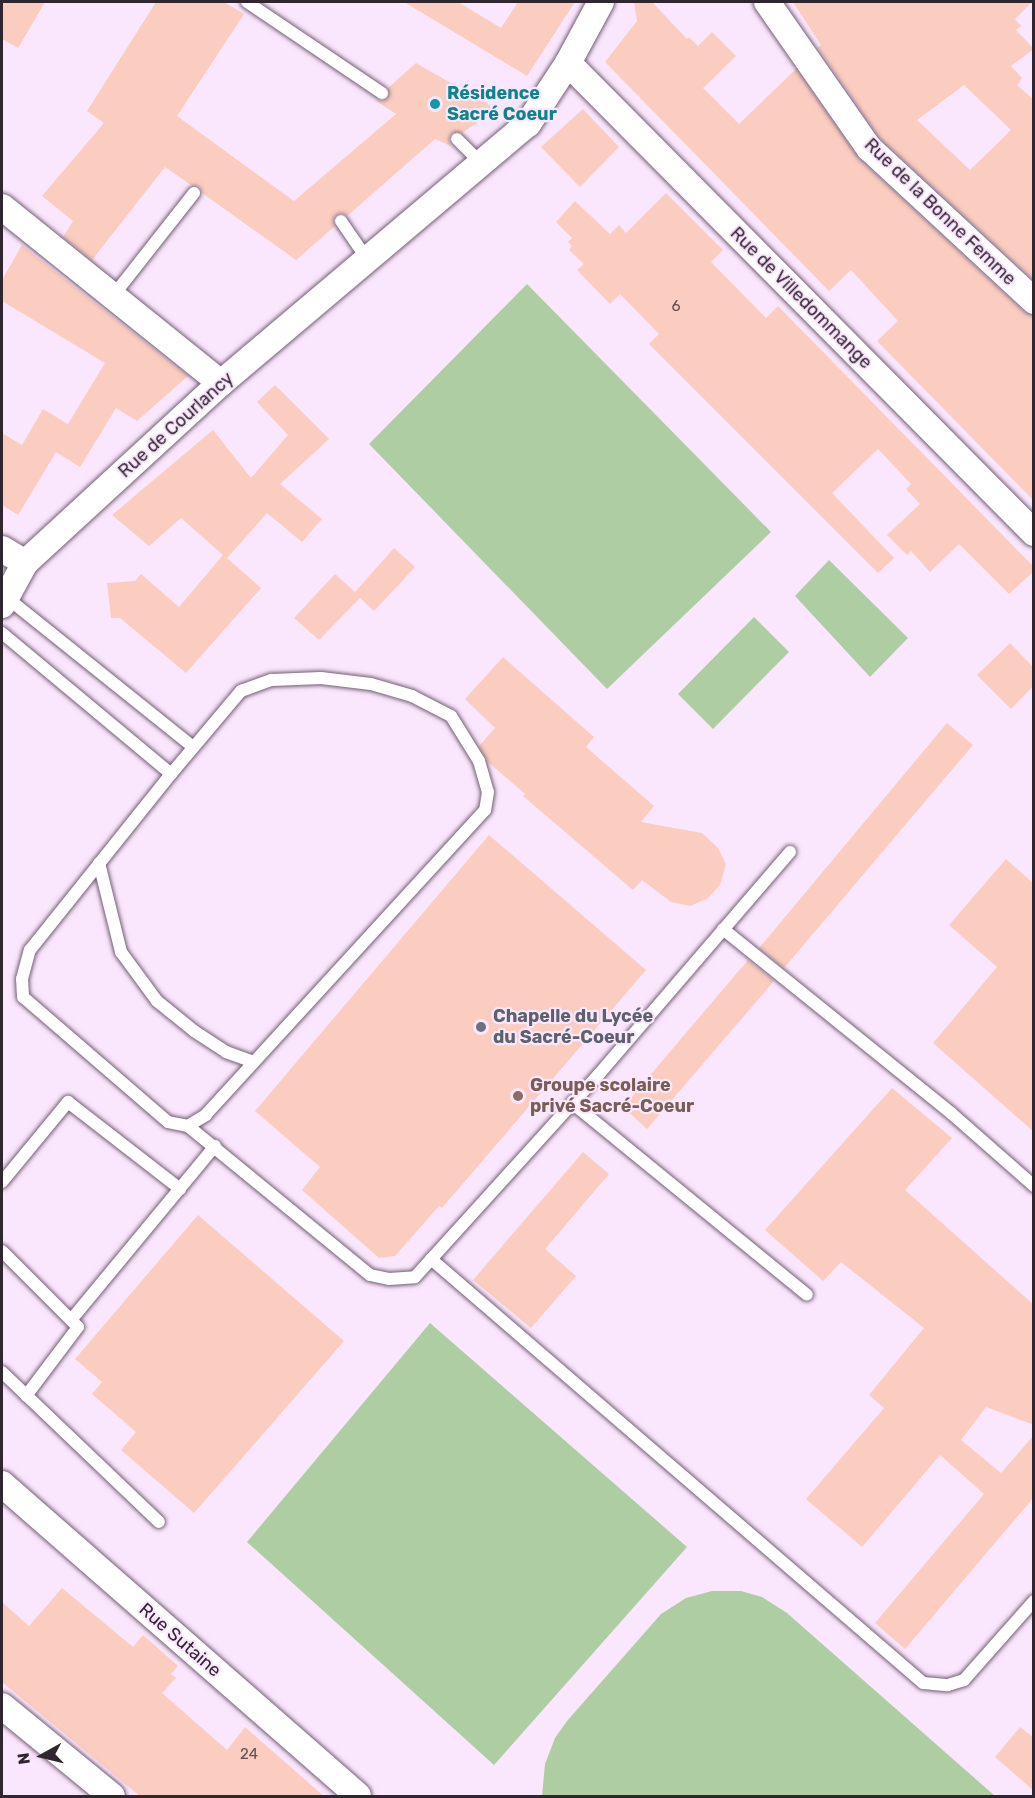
<!DOCTYPE html>
<html>
<head>
<meta charset="utf-8">
<style>
	body { margin:0 }
	#map { position:relative; width:1035px; height:1798px; overflow:hidden; background:#fbe7fd; font-family:Rubik,sans-serif }
	div>[style] { position:absolute }
	.green>* { inset:0; background:#afcda2 }
	.building>* { inset:0; background:#fbccc0 }
	.roads { filter:drop-shadow(0 0 2px #735e75) drop-shadow(0 0 2px #735e75) }
	.lane>* { height:12px; margin:-6px; padding:0 6px; transform-origin:6px; border-radius:6px; background:#fff }
	.street>* { height:26px; margin:-13px; padding:0 13px; transform-origin:13px; border-radius:13px; background:#fff }
	.dots>* { width:16px; height:16px; translate:-50% -50%; box-sizing:border-box; border:3px solid #fbe7fd; border-radius:50% }
	span { translate:-50% -50%; white-space:nowrap; text-align:center; line-height:1.15; -webkit-text-stroke:4.5px #fbe7fd; paint-order:stroke }
	.number-label { font-size:15px; color:#635054 }
	.number-label span { -webkit-text-stroke-width:0 }
	.culture-label { font-size:18px; color:#0d838f; font-weight:700 }
	.left { translate:0 -50%; text-align:left }
	.street-label { font-size:18px; color:#302630 }
	.worship-label { font-size:18px; color:#5b616d; font-weight:700 }
	.education-label { font-size:18px; color:#785e54; font-weight:700 }
	.frame { position:absolute; inset:0; border:3px solid #302630; pointer-events:none }
	.north { position:absolute; left:12px; top:1726px; width:60px; height:60px; -webkit-text-stroke:4px #fbe7fd; paint-order:stroke; rotate:262deg; font-size:16px; font-weight:700; line-height:24px; text-align:center; color:#302630 }
	.north::after { content:''; display:block; margin:auto; width:21px; height:27px; background:#302630; clip-path:polygon(50% 0,100% 100%,50% 72%,0 100%) }
</style>
</head>
<body>
<div id="map">
	<div class="green">
		<div style="clip-path:polygon(527px 284px,771px 532px,607px 689px,369px 444px)"></div>
		<div style="clip-path:polygon(829px 560px,908px 638px,870px 677px,795px 596px)"></div>
		<div style="clip-path:polygon(754px 617px,789px 652px,713px 729px,678px 694px)"></div>
		<div style="clip-path:polygon(430px 1323px,687px 1547px,494px 1765px,247px 1542px)"></div>
		<div style="clip-path:polygon(712px 1591px,741px 1591px,762px 1597px,787px 1613px,995px 1796px,542px 1796px,545px 1764px,555px 1738px,567px 1721px,661px 1614px,686px 1598px)"></div>
	</div>
	<div class="building">
		<div style="clip-path:polygon(2px 2px,45px 2px,18px 48px,2px 39px)"></div>
		<div style="clip-path:polygon(156px 2px,224px 2px,244px 14px,177px 116px,294px 201px,396px 114px,375px 100px,382px 101px,388px 98px,388px 88px,416px 63px,496px 109px,462px 133px,452px 133px,449px 137px,451px 146px,435px 139px,347px 216px,341px 213px,336px 215px,333px 221px,335px 226px,296px 260px,202px 193px,199px 186px,191px 185px,165px 167px,92px 260px,63px 237px,73px 221px,42px 196px,104px 123px,87px 111px)"></div>
		<div style="clip-path:polygon(404px 2px,458px 2px,501px 28px,518px 2px,575px 2px,527px 76px)"></div>
		<div style="clip-path:polygon(634px 2px,652px 2px,687px 39px,689px 37px,698px 46px,712px 32px,736px 56px,703px 88px,739px 124px,796px 69px,859px 159px,1024px 312px,1034px 316px,1034px 501px,877px 341px,898px 321px,851px 270px,829px 291px,605px 62px,637px 21px)"></div>
		<div style="clip-path:polygon(evenodd,793px 2px,1032px 2px,1015px 19px,1021px 26px,1016px 30px,1034px 49px,1011px 66px,1022px 78px,1017px 85px,1034px 100px,1034px 280px,880px 138px,818px 48px,821px 45px,793px 2px,964px 85px,1011px 130px,970px 170px,917px 120px,964px 85px)"></div>
		<div style="clip-path:polygon(583px 109px,619px 147px,580px 187px,541px 147px)"></div>
		<div style="clip-path:polygon(666px 193px,723px 250px,711px 262px,766px 318px,778px 306px,1034px 567px,1034px 571px,1009px 594px,959px 544px,930px 572px,911px 551px,907px 555px,887px 535px,920px 504px,906px 489px,911px 484px,878px 449px,832px 493px,894px 558px,878px 573px,649px 344px,659px 334px,620px 294px,610px 304px,577px 270px,584px 264px,569px 250px,572px 246px,568px 242px,572px 238px,556px 222px,575px 201px,610px 234px,619px 225px,626px 233px)"></div>
		<div style="clip-path:polygon(22px 245px,188px 376px,137px 421px,116px 408px,80px 467px,56px 452px,18px 515px,2px 505px,2px 433px,22px 445px,43px 409px,68px 424px,105px 363px,2px 301px,2px 280px)"></div>
		<div style="clip-path:polygon(275px 385px,329px 439px,280px 484px,322px 519px,302px 542px,267px 513px,227px 558px,261px 588px,186px 673px,120px 618px,111px 618px,107px 583px,135px 581px,141px 574px,179px 607px,223px 555px,181px 518px,149px 546px,112px 515px,213px 430px,251px 478px,288px 435px,257px 402px)"></div>
		<div style="clip-path:polygon(394px 548px,415px 567px,374px 611px,360px 598px,319px 640px,294px 618px,335px 574px,355px 592px)"></div>
		<div style="clip-path:polygon(1010px 643px,1034px 668px,1034px 685px,1011px 709px,977px 675px)"></div>
		<div style="clip-path:polygon(503px 657px,594px 737px,586px 747px,654px 806px,641px 822px,702px 833px,718px 848px,726px 864px,720px 885px,708px 898px,690px 906px,671px 902px,642px 880px,633px 890px,523px 796px,525px 794px,488px 762px,479px 746px,495px 728px,465px 699px)"></div>
		<div style="clip-path:polygon(947px 723px,973px 745px,784px 968px,759px 948px)"></div>
		<div style="clip-path:polygon(489px 835px,646px 970px,442px 1208px,439px 1206px,395px 1256px,379px 1258px,302px 1190px,320px 1167px,255px 1111px)"></div>
		<div style="clip-path:polygon(1006px 859px,1034px 884px,1034px 1132px,933px 1043px,997px 967px,949px 925px)"></div>
		<div style="clip-path:polygon(748px 960px,774px 981px,647px 1129px,623px 1107px)"></div>
		<div style="clip-path:polygon(892px 1088px,952px 1138px,905px 1190px,1034px 1305px,1034px 1425px,986px 1407px,961px 1440px,1001px 1473px,1034px 1435px,1034px 1497px,905px 1649px,875px 1623px,984px 1494px,940px 1455px,862px 1547px,806px 1499px,884px 1408px,869px 1395px,924px 1328px,841px 1262px,823px 1281px,765px 1230px)"></div>
		<div style="clip-path:polygon(583px 1152px,609px 1174px,545px 1249px,576px 1276px,531px 1328px,473px 1280px)"></div>
		<div style="clip-path:polygon(198px 1215px,344px 1341px,194px 1513px,121px 1450px,136px 1432px,92px 1394px,102px 1382px,75px 1359px)"></div>
		<div style="clip-path:polygon(62px 1588px,133px 1647px,143px 1635px,178px 1666px,171px 1674px,176px 1678px,162px 1693px,227px 1750px,245px 1727px,325px 1797px,141px 1797px,2px 1682px,2px 1602px,29px 1626px)"></div>
		<div style="clip-path:polygon(1020px 1727px,1034px 1738px,1034px 1791px,995px 1757px)"></div>
	</div>
	<div class="roads">
		<div class="lane">
			<div style="left:247px;top:2px;width:163px;rotate:34deg"></div>
			<div style="left:457px;top:139px;width:34px;rotate:45deg"></div>
			<div style="left:341px;top:221px;width:46px;rotate:55.6deg"></div>
			<div style="left:113px;top:296px;width:131px;rotate:-51.8deg"></div>
			<div style="left:6px;top:597px;width:240px;rotate:38.7deg"></div>
			<div style="left:2px;top:633px;width:220px;rotate:39.8deg"></div>
			<div style="left:321px;top:678px;width:50px;rotate:6.8deg"></div>
			<div style="left:371px;top:684px;width:43px;rotate:16.3deg"></div>
			<div style="left:412px;top:696px;width:44px;rotate:27.1deg"></div>
			<div style="left:451px;top:716px;width:53px;rotate:58.1deg"></div>
			<div style="left:479px;top:761px;width:32px;rotate:74deg"></div>
			<div style="left:488px;top:792px;width:18px;rotate:99deg"></div>
			<div style="left:485px;top:810px;width:413px;rotate:132.5deg"></div>
			<div style="left:206px;top:1115px;width:21px;rotate:149deg"></div>
			<div style="left:188px;top:1126px;width:20px;rotate:-169deg"></div>
			<div style="left:168px;top:1122px;width:191px;rotate:-139.2deg"></div>
			<div style="left:23px;top:997px;width:18px;rotate:-93deg"></div>
			<div style="left:22px;top:979px;width:30px;rotate:-75deg"></div>
			<div style="left:30px;top:950px;width:226px;rotate:-51.3deg"></div>
			<div style="left:171px;top:774px;width:109px;rotate:-49.9deg"></div>
			<div style="left:241px;top:691px;width:33px;rotate:-20deg"></div>
			<div style="left:272px;top:680px;width:49px;rotate:-2.3deg"></div>
			<div style="left:99px;top:863px;width:92px;rotate:76.1deg"></div>
			<div style="left:121px;top:952px;width:61px;rotate:53.7deg"></div>
			<div style="left:157px;top:1001px;width:48px;rotate:39deg"></div>
			<div style="left:194px;top:1031px;width:38px;rotate:33deg"></div>
			<div style="left:226px;top:1052px;width:29px;rotate:20deg"></div>
			<div style="left:723px;top:929px;width:293px;rotate:38.9deg"></div>
			<div style="left:951px;top:1113px;width:111px;rotate:41.3deg"></div>
			<div style="left:572px;top:1103px;width:303px;rotate:39.2deg"></div>
			<div style="left:188px;top:1126px;width:235px;rotate:39.3deg"></div>
			<div style="left:370px;top:1275px;width:19px;rotate:12deg"></div>
			<div style="left:389px;top:1279px;width:26px;rotate:-4deg"></div>
			<div style="left:415px;top:1277px;width:274px;rotate:-47.8deg"></div>
			<div style="left:599px;top:1074px;width:293px;rotate:-49.3deg"></div>
			<div style="left:2px;top:1182px;width:104px;rotate:-50.5deg"></div>
			<div style="left:68px;top:1102px;width:142px;rotate:37.8deg"></div>
			<div style="left:2px;top:1251px;width:107px;rotate:45deg"></div>
			<div style="left:78px;top:1327px;width:86px;rotate:127deg"></div>
			<div style="left:431px;top:1259px;width:649px;rotate:40.75deg"></div>
			<div style="left:923px;top:1683px;width:25px;rotate:5deg"></div>
			<div style="left:948px;top:1685px;width:17px;rotate:-17deg"></div>
			<div style="left:964px;top:1680px;width:106px;rotate:-48.5deg"></div>
			<div style="left:71px;top:1320px;width:226px;rotate:-50.4deg"></div>
			<div style="left:2px;top:1372px;width:217px;rotate:43.7deg"></div>
		</div>
		<div class="street">
			<div style="left:767px;top:2px;width:178px;rotate:55.1deg"></div>
			<div style="left:869px;top:148px;width:225px;rotate:42.8deg"></div>
			<div style="left:568px;top:63px;width:662px;rotate:45.24deg"></div>
			<div style="left:2px;top:207px;width:281px;rotate:38.8deg"></div>
			<div style="left:2px;top:549px;width:27px;rotate:31deg"></div>
			<div style="left:2px;top:605px;width:48px;rotate:-61.3deg"></div>
			<div style="left:25px;top:563px;width:266px;rotate:-42.6deg"></div>
			<div style="left:221px;top:383px;width:402px;rotate:-40.2deg"></div>
			<div style="left:528px;top:124px;width:73px;rotate:-56.7deg"></div>
			<div style="left:568px;top:63px;width:69px;rotate:-61.6deg"></div>
			<div style="left:2px;top:1484px;width:473px;rotate:41.2deg"></div>
			<div style="left:2px;top:1706px;width:142px;rotate:39.3deg"></div>
		</div>
	</div>
	<div class="dots">
		<div style="left:435px;top:104px;background:#0f9aa8"></div>
		<div style="left:481px;top:1027px;background:#6b7280"></div>
		<div style="left:518px;top:1096px;background:#8d6e63"></div>
	</div>
	<div class="number-label">
		<span style="left:676px;top:307px">6</span>
		<span style="left:249px;top:1755px">24</span>
	</div>
	<div class="culture-label">
		<span class="left" style="left:447px;top:104px">Résidence<br>Sacré Coeur</span>
	</div>
	<div class="street-label">
		<span style="left:940px;top:212px;rotate:44deg">Rue de la Bonne Femme</span>
		<span style="left:801px;top:298px;rotate:45deg">Rue de Villedommange</span>
		<span style="left:176px;top:425px;rotate:-42deg">Rue de Courlancy</span>
		<span style="left:180px;top:1640px;rotate:41deg">Rue Sutaine</span>
	</div>
	<div class="worship-label">
		<span class="left" style="left:493px;top:1027px">Chapelle du Lycée<br>du Sacré-Coeur</span>
	</div>
	<div class="education-label">
		<span class="left" style="left:530px;top:1096px">Groupe scolaire<br>privé Sacré-Coeur</span>
	</div>
	<div class="frame"></div>
	<div class="north">N</div>
</div>
</body>
</html>
